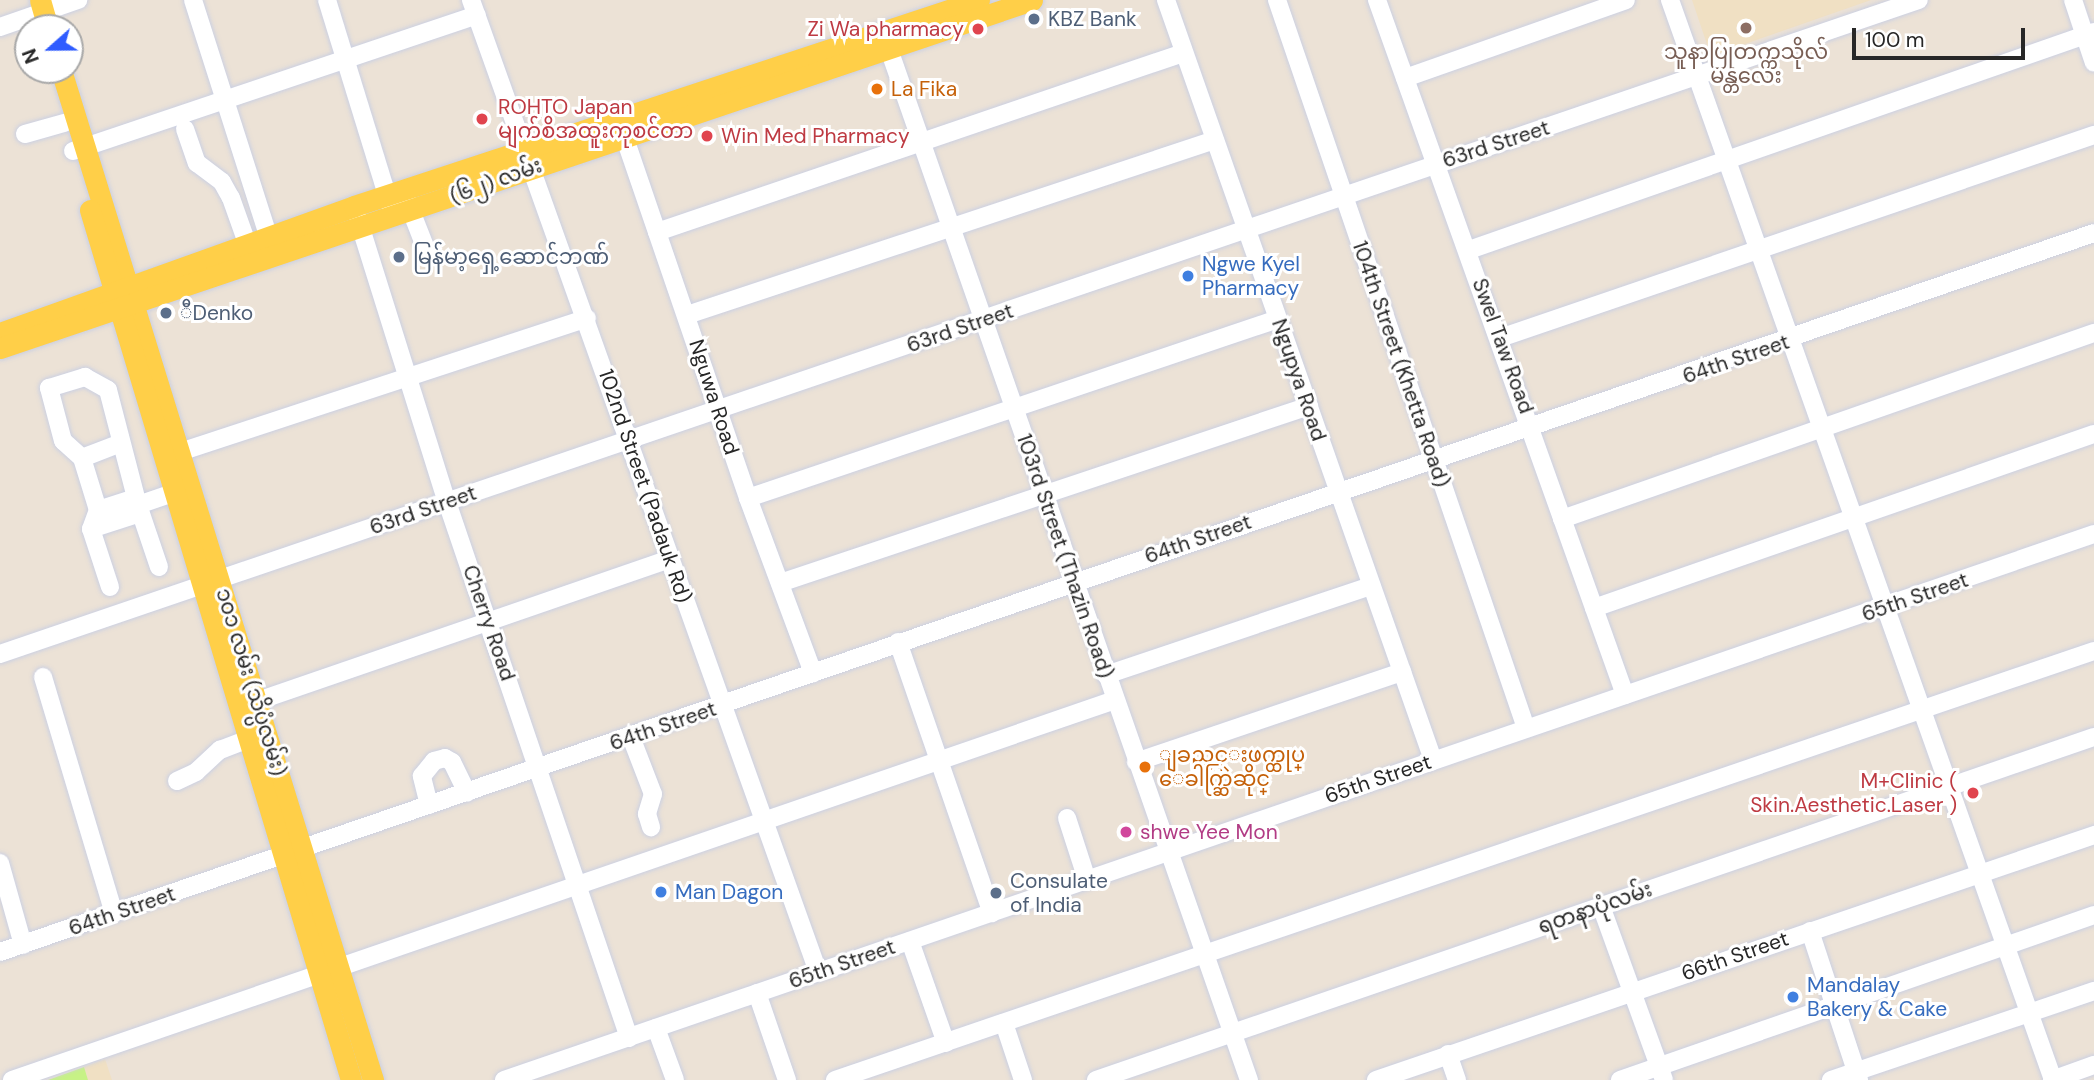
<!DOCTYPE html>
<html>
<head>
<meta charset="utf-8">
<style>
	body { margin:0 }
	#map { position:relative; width:2094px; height:1080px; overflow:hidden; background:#ece2d6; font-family:"DM Sans","Noto Sans Myanmar",sans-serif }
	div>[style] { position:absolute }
	.education>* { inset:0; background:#f0e0c3 }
	.pitch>* { inset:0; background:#c7f286 }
	.roads { filter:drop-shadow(0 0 2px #cbd0e2) drop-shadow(0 0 2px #cbd0e2) }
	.minor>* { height:18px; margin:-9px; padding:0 9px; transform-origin:9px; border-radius:9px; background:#fff }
	.major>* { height:21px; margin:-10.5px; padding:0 10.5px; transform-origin:10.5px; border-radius:10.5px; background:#ffcf48 }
	.dots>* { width:19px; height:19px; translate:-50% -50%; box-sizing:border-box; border:4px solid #fff; border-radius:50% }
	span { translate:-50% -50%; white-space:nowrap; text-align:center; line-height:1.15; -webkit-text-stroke:6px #fff; paint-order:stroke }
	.service-label { font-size:21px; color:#4e5e75 }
	.left { translate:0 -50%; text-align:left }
	.health-label { font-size:21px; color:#be3a42 }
	.right { translate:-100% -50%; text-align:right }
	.education-label { font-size:21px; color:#785e54 }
	.food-label { font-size:21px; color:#c56008 }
	.street-label { font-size:21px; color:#272727 }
	.shop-label { font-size:21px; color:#366cbe }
	.hotel-label { font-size:21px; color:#b23c85 }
	.north { position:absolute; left:14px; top:14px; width:70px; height:70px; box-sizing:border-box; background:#fff; border:2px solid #a9a9a9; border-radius:50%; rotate:249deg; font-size:19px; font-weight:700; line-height:28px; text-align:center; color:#272727 }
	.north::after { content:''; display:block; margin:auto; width:24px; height:32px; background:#2f5cff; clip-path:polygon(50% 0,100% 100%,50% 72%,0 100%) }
	.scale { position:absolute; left:1852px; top:28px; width:173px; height:32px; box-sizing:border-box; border:4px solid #272727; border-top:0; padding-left:9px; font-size:21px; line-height:24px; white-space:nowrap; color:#272727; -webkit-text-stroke:5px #fff; paint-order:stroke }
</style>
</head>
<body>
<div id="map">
	<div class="education">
		<div style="clip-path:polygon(1692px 0,1871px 0,1711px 56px)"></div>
		<div style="clip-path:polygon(105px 1059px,112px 1080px,88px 1080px,84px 1067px)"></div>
	</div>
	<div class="pitch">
		<div style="clip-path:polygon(84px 1067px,88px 1080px,48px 1080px)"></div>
	</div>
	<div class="roads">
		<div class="minor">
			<div style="left:193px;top:0;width:260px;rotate:72.3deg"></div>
			<div style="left:327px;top:0;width:218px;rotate:72.9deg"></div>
			<div style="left:471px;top:0;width:1032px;rotate:70.35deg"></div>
			<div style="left:1166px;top:0;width:806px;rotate:70.64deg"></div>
			<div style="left:1277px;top:0;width:769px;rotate:71.12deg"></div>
			<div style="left:1377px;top:0;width:738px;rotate:70.36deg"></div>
			<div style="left:1670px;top:0;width:1146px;rotate:70.47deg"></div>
			<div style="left:2073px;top:0;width:66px;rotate:71.6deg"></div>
			<div style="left:0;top:27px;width:83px;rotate:-19.1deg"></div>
			<div style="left:884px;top:35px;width:1107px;rotate:70.75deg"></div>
			<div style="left:1405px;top:78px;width:234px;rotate:-19.4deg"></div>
			<div style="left:621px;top:127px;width:392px;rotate:71.1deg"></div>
			<div style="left:748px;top:498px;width:187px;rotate:69.6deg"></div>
			<div style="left:185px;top:129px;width:36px;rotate:71deg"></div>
			<div style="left:197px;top:163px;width:31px;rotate:37deg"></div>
			<div style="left:222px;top:182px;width:18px;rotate:61deg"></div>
			<div style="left:231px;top:198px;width:48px;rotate:70.4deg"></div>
			<div style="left:25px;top:134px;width:41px;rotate:-15.8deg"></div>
			<div style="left:73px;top:151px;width:426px;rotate:-18.6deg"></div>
			<div style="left:406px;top:198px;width:60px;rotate:68.6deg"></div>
			<div style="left:354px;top:206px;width:310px;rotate:72.6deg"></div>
			<div style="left:447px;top:502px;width:566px;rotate:71.24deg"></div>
			<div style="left:657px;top:232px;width:556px;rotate:-18.79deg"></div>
			<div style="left:1469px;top:250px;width:662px;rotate:-19.23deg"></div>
			<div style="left:687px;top:315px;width:556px;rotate:-18.34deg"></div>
			<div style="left:1500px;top:338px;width:628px;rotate:-18.87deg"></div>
			<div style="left:168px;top:456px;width:441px;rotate:-18.2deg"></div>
			<div style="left:82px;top:458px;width:40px;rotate:-21deg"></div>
			<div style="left:748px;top:498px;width:559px;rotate:-18.66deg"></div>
			<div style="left:98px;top:510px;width:39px;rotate:-18deg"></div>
			<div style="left:1562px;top:519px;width:564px;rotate:-19.27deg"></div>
			<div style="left:91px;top:529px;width:52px;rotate:-18.1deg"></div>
			<div style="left:159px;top:567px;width:65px;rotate:-108.7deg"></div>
			<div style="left:138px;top:505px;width:37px;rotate:-19deg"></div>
			<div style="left:780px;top:583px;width:558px;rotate:-18.5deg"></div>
			<div style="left:110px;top:587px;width:61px;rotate:-108.1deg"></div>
			<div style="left:91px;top:529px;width:20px;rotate:-70deg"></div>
			<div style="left:98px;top:510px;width:54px;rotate:-107.1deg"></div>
			<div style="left:82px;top:458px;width:25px;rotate:-138deg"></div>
			<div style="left:63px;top:441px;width:55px;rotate:-104.8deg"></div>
			<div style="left:49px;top:388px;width:38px;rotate:-17deg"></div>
			<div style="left:85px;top:377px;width:26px;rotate:29deg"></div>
			<div style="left:108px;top:390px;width:119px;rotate:75.4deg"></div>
			<div style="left:1594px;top:608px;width:529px;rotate:-19.19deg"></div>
			<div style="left:898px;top:642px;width:287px;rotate:70.9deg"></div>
			<div style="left:0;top:654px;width:2027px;rotate:-18.82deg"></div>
			<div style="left:1106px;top:675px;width:280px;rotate:-18.6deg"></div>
			<div style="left:43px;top:677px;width:247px;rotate:73.3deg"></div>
			<div style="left:246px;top:705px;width:449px;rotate:-19deg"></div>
			<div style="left:631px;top:737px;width:61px;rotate:68.9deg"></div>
			<div style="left:653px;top:794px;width:21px;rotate:107deg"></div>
			<div style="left:647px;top:814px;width:14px;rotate:73deg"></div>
			<div style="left:1136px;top:762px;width:281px;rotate:-18.7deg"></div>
			<div style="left:177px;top:781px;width:21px;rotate:-25deg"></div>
			<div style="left:196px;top:772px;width:33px;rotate:-43deg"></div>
			<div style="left:220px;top:750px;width:31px;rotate:-21deg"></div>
			<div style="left:429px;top:805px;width:30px;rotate:-104deg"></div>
			<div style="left:422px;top:776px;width:19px;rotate:-51deg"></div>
			<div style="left:434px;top:761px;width:11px;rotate:-15deg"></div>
			<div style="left:445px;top:758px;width:8px;rotate:30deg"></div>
			<div style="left:452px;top:762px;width:34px;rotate:64deg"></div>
			<div style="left:1067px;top:818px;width:65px;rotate:72.1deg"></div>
			<div style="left:0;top:863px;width:85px;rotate:74.3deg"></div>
			<div style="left:1601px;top:906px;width:185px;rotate:70.1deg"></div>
			<div style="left:1810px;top:931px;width:157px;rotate:71.8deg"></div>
			<div style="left:910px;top:941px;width:108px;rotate:70.6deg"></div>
			<div style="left:0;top:952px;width:2214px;rotate:-18.95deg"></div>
			<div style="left:757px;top:993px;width:92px;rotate:71deg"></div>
			<div style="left:1004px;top:1023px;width:60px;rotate:71.6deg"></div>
			<div style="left:656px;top:1028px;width:55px;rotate:69.9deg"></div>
			<div style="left:1448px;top:1054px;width:28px;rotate:71deg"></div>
			<div style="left:12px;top:1080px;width:1167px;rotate:-19.01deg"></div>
			<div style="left:504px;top:1080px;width:1681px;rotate:-18.95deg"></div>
			<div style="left:835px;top:1080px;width:1330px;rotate:-18.82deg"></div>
			<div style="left:1096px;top:1080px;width:1055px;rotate:-18.97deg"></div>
			<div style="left:1376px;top:1080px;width:759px;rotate:-18.84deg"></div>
			<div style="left:1620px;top:1080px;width:502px;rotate:-19.19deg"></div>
			<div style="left:1831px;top:1080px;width:278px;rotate:-18.7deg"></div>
			<div style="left:2052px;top:1080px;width:45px;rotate:-19.7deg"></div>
		</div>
		<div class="major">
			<div style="left:40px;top:0;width:29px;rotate:74deg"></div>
			<div style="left:61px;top:70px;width:1057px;rotate:72.83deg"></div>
			<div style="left:90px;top:210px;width:908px;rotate:73.3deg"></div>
			<div style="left:0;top:333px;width:376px;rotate:-19.7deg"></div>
			<div style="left:354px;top:206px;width:658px;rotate:-18.24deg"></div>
			<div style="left:0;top:348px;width:1089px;rotate:-18.63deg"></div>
		</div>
	</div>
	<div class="dots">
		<div style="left:1034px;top:19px;background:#5c6f8a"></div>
		<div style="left:1746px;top:28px;background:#8d6e63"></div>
		<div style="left:978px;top:29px;background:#e0444e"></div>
		<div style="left:877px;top:89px;background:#e8710a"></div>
		<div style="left:482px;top:119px;background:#e0444e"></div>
		<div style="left:707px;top:136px;background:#e0444e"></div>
		<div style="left:399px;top:257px;background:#5c6f8a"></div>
		<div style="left:1188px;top:276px;background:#3f7fe0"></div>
		<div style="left:166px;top:313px;background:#5c6f8a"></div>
		<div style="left:1145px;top:767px;background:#e8710a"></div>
		<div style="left:1973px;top:793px;background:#e0444e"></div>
		<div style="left:1126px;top:832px;background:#d1479c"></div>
		<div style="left:661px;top:892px;background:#3f7fe0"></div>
		<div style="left:996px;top:893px;background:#5c6f8a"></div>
		<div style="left:1793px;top:997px;background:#3f7fe0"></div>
	</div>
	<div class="service-label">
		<span class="left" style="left:1048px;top:19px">KBZ Bank</span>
		<span class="left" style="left:413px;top:257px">မြန်မာ့ရှေ့ဆောင်ဘဏ်</span>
		<span class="left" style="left:180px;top:313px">ီDenko</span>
		<span class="left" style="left:1010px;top:893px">Consulate<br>of India</span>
	</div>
	<div class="health-label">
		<span class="right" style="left:964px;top:29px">Zi Wa pharmacy</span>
		<span class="left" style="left:498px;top:119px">ROHTO Japan<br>မျက်စိအထူးကုစင်တာ</span>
		<span class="left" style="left:721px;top:136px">Win Med Pharmacy</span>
		<span class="right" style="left:1957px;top:793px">M+Clinic (<br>Skin.Aesthetic.Laser )</span>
	</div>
	<div class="education-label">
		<span style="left:1746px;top:64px">သူနာပြုတက္ကသိုလ်<br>မန္တလေး</span>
	</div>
	<div class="food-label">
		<span class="left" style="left:891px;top:89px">La Fika</span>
		<span class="left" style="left:1159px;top:767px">ျခည္လင္းဖက္ထုပ္<br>ေခါက္ဆြဲဆိုင္</span>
	</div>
	<div class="street-label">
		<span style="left:1496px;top:144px;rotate:-18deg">63rd Street</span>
		<span style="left:496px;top:181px;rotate:-20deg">(၆၂) လမ်း</span>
		<span style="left:960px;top:328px;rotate:-19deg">63rd Street</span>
		<span style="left:1503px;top:346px;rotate:70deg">Swel Taw Road</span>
		<span style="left:1736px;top:359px;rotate:-19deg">64th Street</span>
		<span style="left:1401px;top:364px;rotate:71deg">104th Street (Khetta Road)</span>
		<span style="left:1299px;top:380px;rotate:71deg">Ngupya Road</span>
		<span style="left:714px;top:397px;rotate:72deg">Nguwa Road</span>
		<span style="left:645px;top:486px;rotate:71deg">102nd Street (Padauk Rd)</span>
		<span style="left:423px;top:510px;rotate:-19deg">63rd Street</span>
		<span style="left:1198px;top:539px;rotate:-19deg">64th Street</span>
		<span style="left:1065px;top:556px;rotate:71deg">103rd Street (Thazin Road)</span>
		<span style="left:1915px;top:597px;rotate:-19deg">65th Street</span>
		<span style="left:489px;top:623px;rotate:71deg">Cherry Road</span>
		<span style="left:251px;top:682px;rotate:73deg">၁၀၁ လမ်း (သိပ္ပံလမ်း)</span>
		<span style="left:663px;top:726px;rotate:-19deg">64th Street</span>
		<span style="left:1378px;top:779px;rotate:-19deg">65th Street</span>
		<span style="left:1595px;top:908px;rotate:-19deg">ရတနာပုံလမ်း</span>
		<span style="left:122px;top:911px;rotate:-19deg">64th Street</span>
		<span style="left:1735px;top:956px;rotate:-19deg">66th Street</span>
		<span style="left:842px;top:964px;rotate:-19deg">65th Street</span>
	</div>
	<div class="shop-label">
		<span class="left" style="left:1202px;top:276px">Ngwe Kyel<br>Pharmacy</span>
		<span class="left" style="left:675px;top:892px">Man Dagon</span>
		<span class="left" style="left:1807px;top:997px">Mandalay<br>Bakery &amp; Cake</span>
	</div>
	<div class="hotel-label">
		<span class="left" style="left:1140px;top:832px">shwe Yee Mon</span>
	</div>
	<div class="north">N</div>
	<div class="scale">100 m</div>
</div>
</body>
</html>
